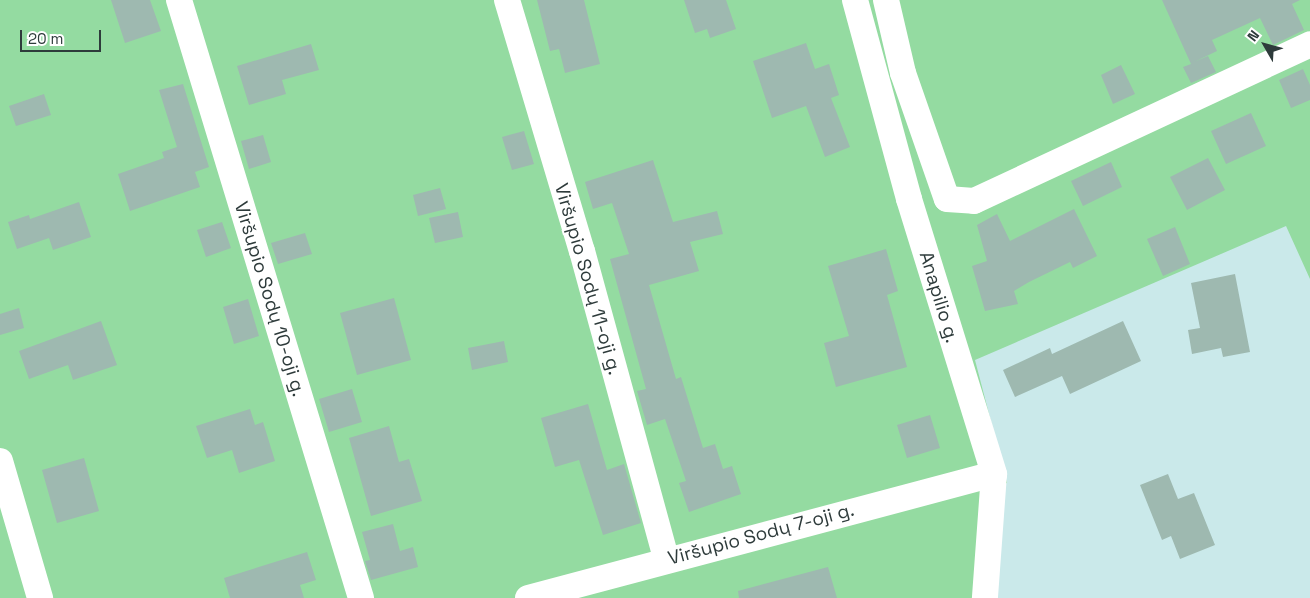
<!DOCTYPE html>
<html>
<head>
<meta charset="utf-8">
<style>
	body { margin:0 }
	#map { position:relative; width:1310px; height:598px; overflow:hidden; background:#cae9ea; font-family:"Space Grotesk",sans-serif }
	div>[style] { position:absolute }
	.green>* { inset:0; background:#94dba1 }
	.building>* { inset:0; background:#9eb9b0 }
	.minor>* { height:26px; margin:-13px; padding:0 13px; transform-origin:13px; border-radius:13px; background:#fff }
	span { translate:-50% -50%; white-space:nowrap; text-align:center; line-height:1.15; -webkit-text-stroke:4px #fff; paint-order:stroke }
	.street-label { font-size:19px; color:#2e3b3b }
	.north { position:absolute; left:1240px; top:20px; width:50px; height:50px; -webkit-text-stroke:4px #fff; paint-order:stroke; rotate:308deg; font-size:14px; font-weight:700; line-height:20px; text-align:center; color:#2e3b3b }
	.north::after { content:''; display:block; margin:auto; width:18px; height:22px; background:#2e3b3b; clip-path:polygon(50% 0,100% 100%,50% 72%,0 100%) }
	.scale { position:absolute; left:20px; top:30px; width:81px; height:22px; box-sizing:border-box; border:2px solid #2e3b3b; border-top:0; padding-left:6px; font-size:15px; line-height:18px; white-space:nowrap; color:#2e3b3b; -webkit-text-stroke:4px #fff; paint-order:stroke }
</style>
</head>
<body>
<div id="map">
	<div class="green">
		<div style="clip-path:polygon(0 0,1310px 0,1310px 279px,1286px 226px,975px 360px,1007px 483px,983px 491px,975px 598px,0 598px)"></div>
	</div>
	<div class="building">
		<div style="clip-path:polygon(111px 0,150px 0,161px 31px,125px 43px)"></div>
		<div style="clip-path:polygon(537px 0,584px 0,600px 64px,565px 73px,559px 49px,550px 51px)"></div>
		<div style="clip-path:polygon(684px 0,726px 0,736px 29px,710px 38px,707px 29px,695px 33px)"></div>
		<div style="clip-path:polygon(1162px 0,1300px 0,1292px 4px,1304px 30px,1273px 45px,1260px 18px,1212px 40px,1217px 51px,1194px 62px,1208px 56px,1216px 72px,1191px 83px,1183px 67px,1191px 64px)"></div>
		<div style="clip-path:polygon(806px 43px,815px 69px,829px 64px,839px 95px,831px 98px,850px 147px,825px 157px,806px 106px,772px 118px,753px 61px)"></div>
		<div style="clip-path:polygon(311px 44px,319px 70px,282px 80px,286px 94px,249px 105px,237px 66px)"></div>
		<div style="clip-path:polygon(1121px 65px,1135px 94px,1113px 104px,1101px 75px)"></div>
		<div style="clip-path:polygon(1303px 69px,1310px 85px,1310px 100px,1291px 108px,1279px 80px)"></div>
		<div style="clip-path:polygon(183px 84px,209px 167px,195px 172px,200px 187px,130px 211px,118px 174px,164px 158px,162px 152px,177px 147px,159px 90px)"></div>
		<div style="clip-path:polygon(44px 94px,51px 115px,16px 126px,9px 106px)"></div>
		<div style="clip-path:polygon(1251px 113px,1266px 146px,1226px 164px,1211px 131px)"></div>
		<div style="clip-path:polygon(524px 131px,534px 164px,512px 170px,502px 137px)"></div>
		<div style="clip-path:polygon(263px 135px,271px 162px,249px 169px,241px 141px)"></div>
		<div style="clip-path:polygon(1208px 158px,1225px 190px,1187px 210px,1170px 177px)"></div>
		<div style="clip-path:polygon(653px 160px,673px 222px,717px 211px,723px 234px,690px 242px,699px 271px,649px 285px,676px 379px,681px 377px,703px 448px,715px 444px,723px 469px,732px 466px,741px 494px,689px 512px,679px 483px,686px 481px,665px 419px,647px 425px,637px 391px,646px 389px,610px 259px,629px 254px,612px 203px,593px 209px,585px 182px)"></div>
		<div style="clip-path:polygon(1111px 162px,1122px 187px,1083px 206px,1071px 181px)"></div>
		<div style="clip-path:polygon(440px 188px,446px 209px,418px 216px,413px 195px)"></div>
		<div style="clip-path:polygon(79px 202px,91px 237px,53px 250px,49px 238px,17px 249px,8px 222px,29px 215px,30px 219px)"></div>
		<div style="clip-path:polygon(1074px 209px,1097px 256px,1073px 268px,1070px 262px,1029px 282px,1014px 291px,1018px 304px,985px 311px,972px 266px,987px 261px,977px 225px,997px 214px,1010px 241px)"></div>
		<div style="clip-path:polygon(458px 212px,463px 237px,435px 243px,429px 218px)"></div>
		<div style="clip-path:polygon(222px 222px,231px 248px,206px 257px,197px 230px)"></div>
		<div style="clip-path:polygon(1175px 227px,1190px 264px,1163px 276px,1147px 239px)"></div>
		<div style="clip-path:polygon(305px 233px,312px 254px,278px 264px,271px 243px)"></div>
		<div style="clip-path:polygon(886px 249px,898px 291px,887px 295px,907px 367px,836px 387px,824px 343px,849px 336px,828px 266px)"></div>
		<div style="clip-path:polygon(1235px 274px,1250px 352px,1223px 357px,1221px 348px,1192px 354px,1188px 330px,1200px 328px,1191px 283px)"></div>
		<div style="clip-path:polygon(394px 298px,411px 360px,357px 375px,340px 313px)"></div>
		<div style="clip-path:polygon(248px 299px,259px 336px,234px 344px,223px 307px)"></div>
		<div style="clip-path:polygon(19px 308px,24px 328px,0 335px,0 314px)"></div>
		<div style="clip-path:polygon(101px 321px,117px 365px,73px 380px,68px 365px,29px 379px,19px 351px)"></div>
		<div style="clip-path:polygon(1123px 321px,1141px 361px,1070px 394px,1062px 376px,1015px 397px,1003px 370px,1050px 348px,1052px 354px)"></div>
		<div style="clip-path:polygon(504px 341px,508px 362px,472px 370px,468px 348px)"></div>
		<div style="clip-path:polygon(352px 389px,362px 422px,329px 432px,319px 399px)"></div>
		<div style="clip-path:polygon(588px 404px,607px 470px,624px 464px,641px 523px,603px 535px,579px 460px,555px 467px,541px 418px)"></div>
		<div style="clip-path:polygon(250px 409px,255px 425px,263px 422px,275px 461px,239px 473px,232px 450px,207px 458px,196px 426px)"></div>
		<div style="clip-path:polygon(930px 415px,940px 448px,907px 458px,897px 425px)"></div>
		<div style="clip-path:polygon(389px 426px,399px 462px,409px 459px,422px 501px,371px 516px,349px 438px)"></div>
		<div style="clip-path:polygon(84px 458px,99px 511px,57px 523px,42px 470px)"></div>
		<div style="clip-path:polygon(1168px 474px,1178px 499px,1194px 493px,1215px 545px,1180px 559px,1171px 536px,1162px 540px,1140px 485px)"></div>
		<div style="clip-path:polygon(393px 524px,400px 551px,413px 547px,418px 567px,371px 580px,365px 561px,370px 560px,362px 532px)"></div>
		<div style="clip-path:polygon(307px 552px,316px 580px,300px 585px,304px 598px,230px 598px,224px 578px)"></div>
		<div style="clip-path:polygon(828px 567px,837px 598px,739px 598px,738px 591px)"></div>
	</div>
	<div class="minor">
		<div style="left:179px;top:0;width:625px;rotate:73.07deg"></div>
		<div style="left:507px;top:0;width:262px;rotate:73.4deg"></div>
		<div style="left:582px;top:251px;width:319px;rotate:74.7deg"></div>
		<div style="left:855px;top:0;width:206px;rotate:74.8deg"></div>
		<div style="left:909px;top:199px;width:288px;rotate:72.8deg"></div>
		<div style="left:994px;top:474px;width:124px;rotate:94.2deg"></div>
		<div style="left:886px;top:0;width:75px;rotate:76.9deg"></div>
		<div style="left:903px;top:73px;width:133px;rotate:70.8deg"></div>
		<div style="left:947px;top:199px;width:27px;rotate:4deg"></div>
		<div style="left:974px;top:201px;width:371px;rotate:-25deg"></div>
		<div style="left:0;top:461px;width:143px;rotate:73.7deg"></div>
		<div style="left:528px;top:598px;width:482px;rotate:-14.9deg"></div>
	</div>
	<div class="street-label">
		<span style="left:588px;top:279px;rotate:74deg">Viršupio Sodų 11-oji g.</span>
		<span style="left:939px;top:297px;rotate:73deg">Anapilio g.</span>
		<span style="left:270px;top:299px;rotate:73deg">Viršupio Sodų 10-oji g.</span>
		<span style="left:761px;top:534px;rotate:-15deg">Viršupio Sodų 7-oji g.</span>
	</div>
	<div class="north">N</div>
	<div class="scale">20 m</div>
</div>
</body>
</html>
